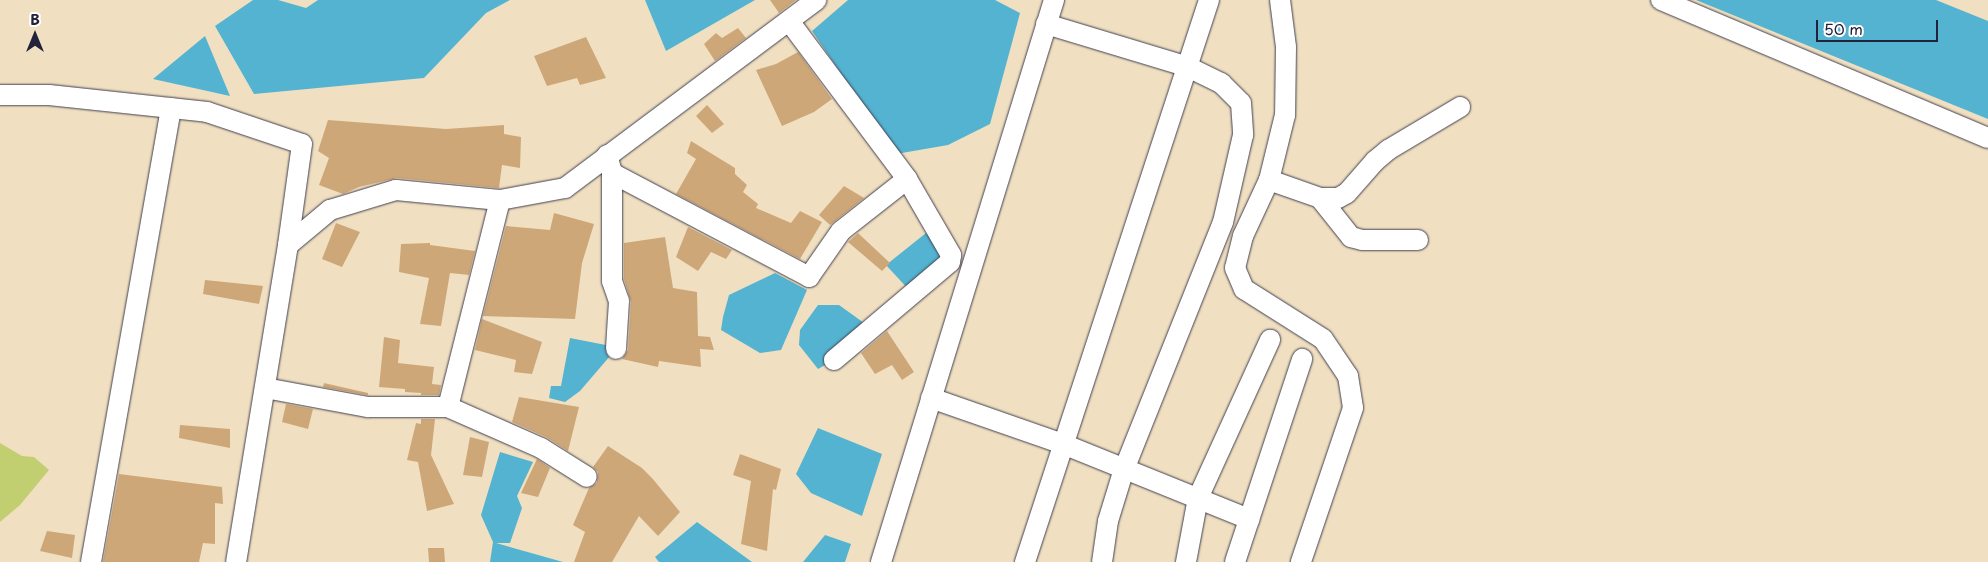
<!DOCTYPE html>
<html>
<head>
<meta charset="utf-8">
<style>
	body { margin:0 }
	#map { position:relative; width:1988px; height:562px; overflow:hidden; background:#f0e0c1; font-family:"Playpen Sans",sans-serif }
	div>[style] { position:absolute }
	.green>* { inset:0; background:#c1cf71 }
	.water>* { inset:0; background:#53b3d1 }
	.building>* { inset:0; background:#cea779 }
	.roads { filter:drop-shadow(0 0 1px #413e4f) drop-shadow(0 0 1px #413e4f) }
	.street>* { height:20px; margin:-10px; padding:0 10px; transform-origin:10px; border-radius:10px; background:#fff }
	span { translate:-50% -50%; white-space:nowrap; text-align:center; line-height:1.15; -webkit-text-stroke:4px #fff; paint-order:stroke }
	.north { position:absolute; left:10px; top:10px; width:50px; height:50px; -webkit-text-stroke:4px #fff; paint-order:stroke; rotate:0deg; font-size:14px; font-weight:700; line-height:20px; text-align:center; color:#22223b }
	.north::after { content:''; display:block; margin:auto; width:18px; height:22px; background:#22223b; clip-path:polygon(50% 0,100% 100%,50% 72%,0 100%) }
	.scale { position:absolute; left:1816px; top:20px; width:122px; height:22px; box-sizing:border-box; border:2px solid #22223b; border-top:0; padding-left:6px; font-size:15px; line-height:18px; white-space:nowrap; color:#22223b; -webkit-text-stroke:4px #fff; paint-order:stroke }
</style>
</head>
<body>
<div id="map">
	<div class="green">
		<div style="clip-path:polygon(0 443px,22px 456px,34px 457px,49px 470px,20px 505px,0 522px)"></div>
	</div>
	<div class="water">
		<div style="clip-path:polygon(253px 0,278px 0,306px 8px,318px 0,510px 0,486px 13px,424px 78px,254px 94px,215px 26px)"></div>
		<div style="clip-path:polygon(645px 0,755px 0,666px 51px)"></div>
		<div style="clip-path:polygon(848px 0,995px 0,1020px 13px,990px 124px,948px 145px,896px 154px,812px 31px)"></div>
		<div style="clip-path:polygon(1696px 0,1936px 0,1988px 21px,1988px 119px)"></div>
		<div style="clip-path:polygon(205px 36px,230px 96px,153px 79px)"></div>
		<div style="clip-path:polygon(926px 233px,940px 244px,942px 258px,910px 291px,886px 265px)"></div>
		<div style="clip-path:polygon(775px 273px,807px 290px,781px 350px,760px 353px,721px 330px,723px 317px,729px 295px)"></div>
		<div style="clip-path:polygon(818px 305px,839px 305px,871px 328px,834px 360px,818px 369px,799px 345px,800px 330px)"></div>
		<div style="clip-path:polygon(570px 338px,616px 347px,616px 349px,580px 391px,565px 402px,549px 398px,551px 386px,561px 386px)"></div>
		<div style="clip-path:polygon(818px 428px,882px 454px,862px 516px,811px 493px,796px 474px)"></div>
		<div style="clip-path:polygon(500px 452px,533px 462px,517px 496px,522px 508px,510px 543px,496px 543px,563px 562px,490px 562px,493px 542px,481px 515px)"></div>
		<div style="clip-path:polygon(697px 522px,752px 562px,659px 562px,655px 557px)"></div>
		<div style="clip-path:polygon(825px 535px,851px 544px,845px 562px,803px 562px)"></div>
	</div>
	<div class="building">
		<div style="clip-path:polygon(770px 0,796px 0,779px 13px)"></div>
		<div style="clip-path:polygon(738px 28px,746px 38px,715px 61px,704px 44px,716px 33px,722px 38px)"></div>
		<div style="clip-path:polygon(586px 37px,606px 78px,580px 85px,577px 78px,547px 86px,534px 56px)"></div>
		<div style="clip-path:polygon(798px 52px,832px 99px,814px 112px,782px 126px,756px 70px,776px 64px)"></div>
		<div style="clip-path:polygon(707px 105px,724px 124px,712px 133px,696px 116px)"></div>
		<div style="clip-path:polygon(328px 120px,446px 129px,504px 125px,504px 134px,521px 137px,520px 168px,502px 165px,499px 188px,397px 178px,359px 187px,343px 194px,319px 185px,329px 158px,318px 151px)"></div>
		<div style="clip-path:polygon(691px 141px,735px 168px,735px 174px,747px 185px,743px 192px,758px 204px,756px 208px,791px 223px,800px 211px,822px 222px,800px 259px,676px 194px,696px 159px,687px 153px)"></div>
		<div style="clip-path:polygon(844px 186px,864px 198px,830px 225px,819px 215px)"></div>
		<div style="clip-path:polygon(554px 213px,594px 224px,582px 263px,575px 319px,483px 316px,506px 226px,550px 230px)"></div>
		<div style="clip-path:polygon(336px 223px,360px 232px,342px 267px,322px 259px)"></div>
		<div style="clip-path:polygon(688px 227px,732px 250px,726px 259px,711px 252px,698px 271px,676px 257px)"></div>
		<div style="clip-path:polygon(858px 233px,890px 263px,882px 271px,848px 242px)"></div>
		<div style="clip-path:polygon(665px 237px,673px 288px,697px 292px,698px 336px,710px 337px,714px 350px,700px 349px,701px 367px,659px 361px,658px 367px,622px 359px,628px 350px,631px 302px,624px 279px,624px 243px)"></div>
		<div style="clip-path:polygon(430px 243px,430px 245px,475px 251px,469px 275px,450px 273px,441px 326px,420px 324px,429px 278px,399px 272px,401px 244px)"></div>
		<div style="clip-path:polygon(205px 280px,263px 286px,259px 304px,203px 294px)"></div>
		<div style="clip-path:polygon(482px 319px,542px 342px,532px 374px,514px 372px,516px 360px,475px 350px)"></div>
		<div style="clip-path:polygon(887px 331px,914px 372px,902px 380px,892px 365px,875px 374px,861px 353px)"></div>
		<div style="clip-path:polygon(384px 337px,400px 340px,398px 363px,434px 367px,432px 384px,441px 385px,439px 395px,421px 395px,421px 393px,405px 392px,405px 389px,379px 387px)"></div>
		<div style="clip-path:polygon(324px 383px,368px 393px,368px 395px,323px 387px)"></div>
		<div style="clip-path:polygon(519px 397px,579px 407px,568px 451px,546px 437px,512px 422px)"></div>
		<div style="clip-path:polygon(286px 404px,313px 409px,308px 429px,282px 422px)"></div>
		<div style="clip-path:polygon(421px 419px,435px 419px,431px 455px,454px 504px,427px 511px,418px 462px,407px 460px,416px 423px,421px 424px)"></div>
		<div style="clip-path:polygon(180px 425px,230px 429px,230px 448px,179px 438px)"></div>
		<div style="clip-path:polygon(470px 437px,489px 442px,482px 477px,463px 475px)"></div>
		<div style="clip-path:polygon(608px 446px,642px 468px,652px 478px,680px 512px,658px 536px,639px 516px,612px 562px,574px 562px,585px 532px,573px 525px,589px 488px,597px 483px,598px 472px,593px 467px)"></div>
		<div style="clip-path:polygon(740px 454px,781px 469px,776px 490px,773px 489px,767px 551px,741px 544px,751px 481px,733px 475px)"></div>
		<div style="clip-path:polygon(537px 459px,550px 468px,538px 497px,521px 493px)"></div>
		<div style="clip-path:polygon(119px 474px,222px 487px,223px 504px,215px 503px,215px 544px,203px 543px,199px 562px,103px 562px)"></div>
		<div style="clip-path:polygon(47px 531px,75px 535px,72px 558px,40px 551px)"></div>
		<div style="clip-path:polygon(428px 548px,444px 548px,445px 562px,429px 562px)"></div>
	</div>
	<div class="roads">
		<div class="street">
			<div style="left:1280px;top:0;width:47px;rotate:82.7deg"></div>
			<div style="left:1286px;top:47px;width:68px;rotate:90.8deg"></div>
			<div style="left:1285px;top:115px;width:67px;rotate:103.8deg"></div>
			<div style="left:1269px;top:180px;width:62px;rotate:114.9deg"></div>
			<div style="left:1243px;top:236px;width:33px;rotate:104deg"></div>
			<div style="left:1235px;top:268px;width:23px;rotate:67deg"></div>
			<div style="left:1244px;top:289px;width:93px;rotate:32.3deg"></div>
			<div style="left:1323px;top:339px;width:45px;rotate:56deg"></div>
			<div style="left:1348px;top:376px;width:32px;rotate:81deg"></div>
			<div style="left:1353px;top:408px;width:163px;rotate:108.7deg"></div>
			<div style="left:1661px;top:0;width:355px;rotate:22.9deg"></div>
			<div style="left:789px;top:21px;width:197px;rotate:53.2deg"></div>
			<div style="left:907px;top:179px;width:88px;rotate:59.9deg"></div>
			<div style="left:951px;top:255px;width:7px;rotate:98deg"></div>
			<div style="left:950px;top:262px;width:152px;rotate:139.8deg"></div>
			<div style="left:1046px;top:24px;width:148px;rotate:16.8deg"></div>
			<div style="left:1188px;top:67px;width:37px;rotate:26deg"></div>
			<div style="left:1221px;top:83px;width:28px;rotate:45deg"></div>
			<div style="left:1241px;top:103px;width:32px;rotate:86deg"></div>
			<div style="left:1243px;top:135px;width:89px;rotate:102.9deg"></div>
			<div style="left:1223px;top:222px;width:266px;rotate:111.8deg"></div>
			<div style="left:1124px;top:469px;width:54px;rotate:107.1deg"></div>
			<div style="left:1108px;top:521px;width:41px;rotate:98.3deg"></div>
			<div style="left:0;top:95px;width:49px"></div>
			<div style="left:49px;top:95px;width:159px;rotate:6.1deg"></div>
			<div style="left:207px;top:112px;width:100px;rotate:18.6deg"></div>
			<div style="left:302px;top:144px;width:102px;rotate:97.9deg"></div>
			<div style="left:288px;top:245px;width:321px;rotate:99.3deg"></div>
			<div style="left:607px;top:155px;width:19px;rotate:74deg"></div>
			<div style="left:612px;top:173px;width:223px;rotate:27.8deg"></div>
			<div style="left:809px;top:277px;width:56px;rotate:-55.2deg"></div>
			<div style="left:841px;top:231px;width:84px;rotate:-38.2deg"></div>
			<div style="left:612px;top:173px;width:108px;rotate:90deg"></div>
			<div style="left:612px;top:281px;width:21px;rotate:71deg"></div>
			<div style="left:619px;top:301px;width:48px;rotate:93.6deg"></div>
			<div style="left:1269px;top:180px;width:54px;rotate:19.4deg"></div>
			<div style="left:1320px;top:198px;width:18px"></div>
			<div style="left:1338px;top:198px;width:10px;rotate:-29deg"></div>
			<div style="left:1347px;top:193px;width:43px;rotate:-48.8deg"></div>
			<div style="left:1375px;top:161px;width:17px;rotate:-40deg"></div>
			<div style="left:1388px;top:150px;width:84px;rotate:-30.8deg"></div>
			<div style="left:1320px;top:198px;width:50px;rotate:51.5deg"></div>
			<div style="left:1351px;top:237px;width:11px;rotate:15deg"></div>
			<div style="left:1362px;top:240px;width:56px"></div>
			<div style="left:288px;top:245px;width:55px;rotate:-39.8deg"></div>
			<div style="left:330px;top:210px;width:69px;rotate:-16.9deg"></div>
			<div style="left:396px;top:190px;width:104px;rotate:5.5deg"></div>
			<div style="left:500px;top:200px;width:66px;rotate:-10.5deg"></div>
			<div style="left:565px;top:188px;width:314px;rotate:-36.8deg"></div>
			<div style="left:265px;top:388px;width:105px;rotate:10.5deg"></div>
			<div style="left:368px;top:407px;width:80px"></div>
			<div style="left:448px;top:407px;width:102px;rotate:23.8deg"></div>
			<div style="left:541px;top:448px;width:54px;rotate:32.2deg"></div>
			<div style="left:931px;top:398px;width:140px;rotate:19.2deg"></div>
			<div style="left:1063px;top:444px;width:201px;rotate:22deg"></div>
			<div style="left:448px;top:407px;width:213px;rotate:-75.9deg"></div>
			<div style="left:91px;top:562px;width:461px;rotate:-80deg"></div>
			<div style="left:881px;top:562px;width:588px;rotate:-72.89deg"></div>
			<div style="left:1025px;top:562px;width:591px;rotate:-71.87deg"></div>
			<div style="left:1186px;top:562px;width:65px;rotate:-79.4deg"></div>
			<div style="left:1198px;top:498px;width:174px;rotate:-65.5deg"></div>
			<div style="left:1235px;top:562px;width:214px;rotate:-71.7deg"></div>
		</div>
	</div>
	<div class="north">B</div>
	<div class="scale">50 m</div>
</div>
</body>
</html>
